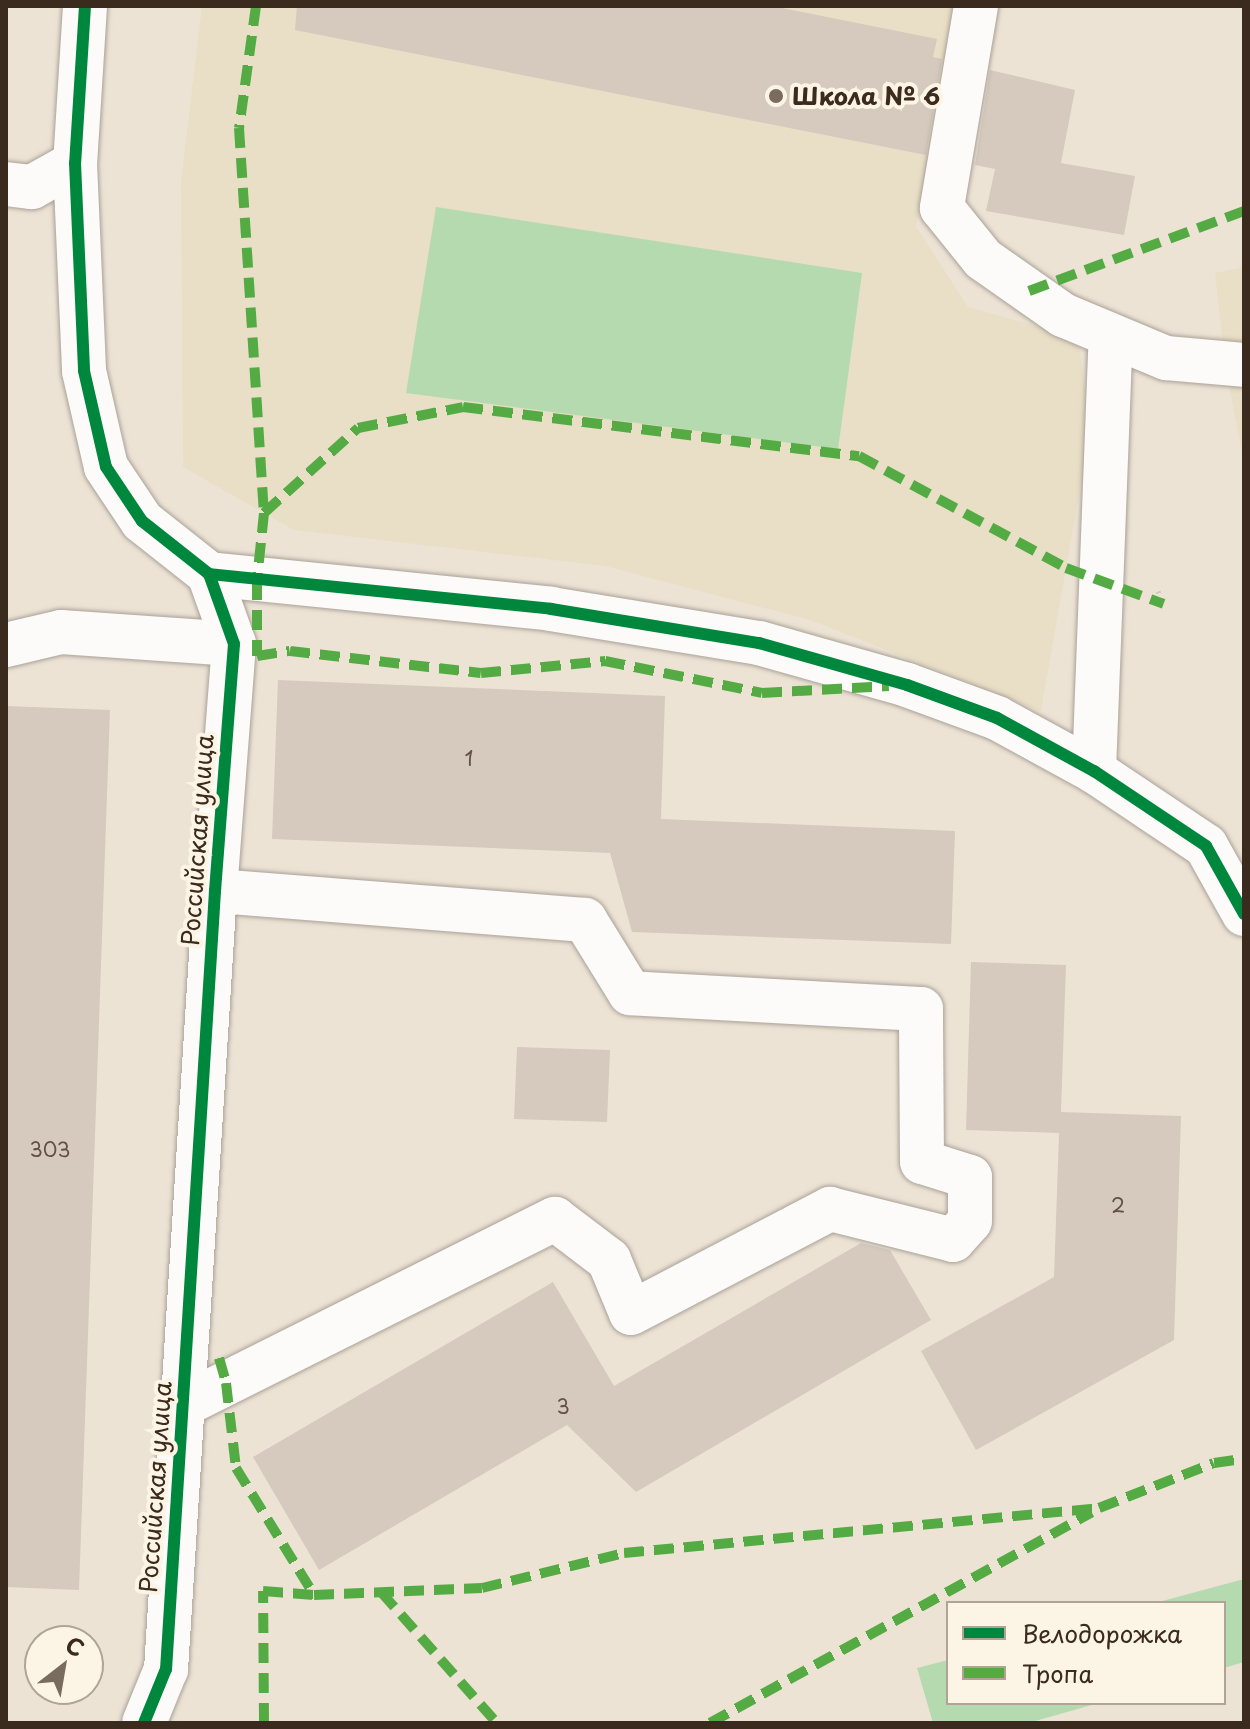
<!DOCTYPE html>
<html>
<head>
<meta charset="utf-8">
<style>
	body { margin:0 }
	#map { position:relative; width:1250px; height:1729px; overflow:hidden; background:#ede3d5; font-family:"Playpen Sans",sans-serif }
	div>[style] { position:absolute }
	.built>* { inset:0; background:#e9dec6 }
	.green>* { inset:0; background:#b5daaf }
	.building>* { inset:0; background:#d5cabd }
	.path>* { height:5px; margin-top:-2.5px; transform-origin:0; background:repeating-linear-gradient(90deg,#ccc9c5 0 2px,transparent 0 8px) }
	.roads { filter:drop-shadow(0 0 2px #a9a298) drop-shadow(0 0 2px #a9a298) }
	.minor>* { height:44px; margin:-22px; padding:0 22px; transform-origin:22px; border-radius:22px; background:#fcfbf9 }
	.quiet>* { height:10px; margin-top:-5px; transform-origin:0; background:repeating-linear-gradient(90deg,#55ab43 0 20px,transparent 0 30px) }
	.cycleway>* { height:12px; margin:-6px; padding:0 6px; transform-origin:6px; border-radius:6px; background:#00873e }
	.dots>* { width:22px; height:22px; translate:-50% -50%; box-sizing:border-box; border:4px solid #fcf5e5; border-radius:50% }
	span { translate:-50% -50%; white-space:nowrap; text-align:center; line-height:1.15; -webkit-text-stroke:8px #fcf5e5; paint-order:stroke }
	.number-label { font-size:20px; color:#625246 }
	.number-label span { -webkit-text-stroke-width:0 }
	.poi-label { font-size:24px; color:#3b2a1e; font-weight:700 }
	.left { translate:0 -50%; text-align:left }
	.street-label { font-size:24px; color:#3b2a1e }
	.frame { position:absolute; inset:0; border:8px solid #3b2a1e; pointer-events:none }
	.legend { position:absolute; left:946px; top:1601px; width:280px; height:104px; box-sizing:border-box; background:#fcf5e5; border:2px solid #afa495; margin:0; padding:10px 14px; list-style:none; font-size:24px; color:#3b2a1e }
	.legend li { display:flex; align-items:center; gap:16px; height:40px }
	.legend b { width:40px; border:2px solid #afa495 }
	.north { position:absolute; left:24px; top:1625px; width:80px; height:80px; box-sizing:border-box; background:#fcf5e5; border:2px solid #afa495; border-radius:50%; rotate:31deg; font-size:22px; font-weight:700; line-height:32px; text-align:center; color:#3b2a1e }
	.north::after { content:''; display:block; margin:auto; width:28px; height:36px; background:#796b5e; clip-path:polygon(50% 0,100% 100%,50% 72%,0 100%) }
</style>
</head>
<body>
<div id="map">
	<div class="built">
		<div style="clip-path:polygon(202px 6px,956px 6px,916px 226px,968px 307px,1078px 338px,1091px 426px,1041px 711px,810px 620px,605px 566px,294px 530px,183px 467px,181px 181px)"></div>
		<div style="clip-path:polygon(1244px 267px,1244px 464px,1225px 363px,1215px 273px)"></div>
	</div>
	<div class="green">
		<div style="clip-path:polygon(436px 207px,862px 273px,838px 449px,406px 393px)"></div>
		<div style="clip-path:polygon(1244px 1579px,1244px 1662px,1224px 1668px,1224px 1603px,1155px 1603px)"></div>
		<div style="clip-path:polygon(948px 1660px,948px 1703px,1099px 1703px,1028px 1723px,933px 1723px,917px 1668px)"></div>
	</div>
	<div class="building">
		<div style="clip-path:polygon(297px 6px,772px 6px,937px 39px,933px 57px,942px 59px,926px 155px,295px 30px)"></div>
		<div style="clip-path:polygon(990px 70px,1075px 90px,1061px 163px,1135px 176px,1124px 235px,986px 211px,995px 169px,975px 165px)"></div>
		<div style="clip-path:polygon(278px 680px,665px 696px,661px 819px,955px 831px,951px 944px,632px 932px,610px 853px,272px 839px)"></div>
		<div style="clip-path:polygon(6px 706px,110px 710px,79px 1590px,6px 1587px)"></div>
		<div style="clip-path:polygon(971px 962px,1066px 965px,1061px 1112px,1181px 1116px,1174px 1340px,976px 1450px,921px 1351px,1054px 1277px,1059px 1133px,966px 1130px)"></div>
		<div style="clip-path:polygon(517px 1047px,610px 1050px,607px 1122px,514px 1119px)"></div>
		<div style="clip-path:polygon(861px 1243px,890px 1250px,931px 1320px,636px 1492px,567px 1425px,319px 1570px,253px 1457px,553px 1282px,614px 1386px)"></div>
	</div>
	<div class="path">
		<div style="left:1158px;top:591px;width:14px;rotate:65deg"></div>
	</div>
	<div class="roads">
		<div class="minor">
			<div style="left:85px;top:6px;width:157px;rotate:93.6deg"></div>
			<div style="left:75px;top:163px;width:208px;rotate:87.5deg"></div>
			<div style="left:84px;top:371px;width:98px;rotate:77.1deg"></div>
			<div style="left:106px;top:467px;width:65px;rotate:56.3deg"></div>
			<div style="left:142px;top:521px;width:85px;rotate:38.3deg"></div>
			<div style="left:209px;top:574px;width:74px;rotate:70.3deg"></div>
			<div style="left:234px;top:644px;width:248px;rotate:94.4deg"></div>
			<div style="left:215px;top:891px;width:780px;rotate:93.6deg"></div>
			<div style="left:166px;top:1669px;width:58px;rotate:112.2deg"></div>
			<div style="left:976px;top:6px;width:205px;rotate:99.6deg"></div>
			<div style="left:942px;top:208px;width:65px;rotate:51.2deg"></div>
			<div style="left:983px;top:259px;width:98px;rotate:35deg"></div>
			<div style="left:1063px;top:315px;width:112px;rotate:22.7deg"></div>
			<div style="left:1166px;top:358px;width:78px;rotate:5.1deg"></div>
			<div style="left:6px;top:184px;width:26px;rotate:7deg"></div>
			<div style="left:32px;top:187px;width:49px;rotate:-29.2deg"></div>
			<div style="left:209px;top:574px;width:344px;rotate:5.8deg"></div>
			<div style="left:551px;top:609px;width:211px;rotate:9.3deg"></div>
			<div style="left:759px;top:643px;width:154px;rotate:15.8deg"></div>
			<div style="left:907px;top:685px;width:96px;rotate:20.1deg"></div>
			<div style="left:997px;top:718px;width:111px;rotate:28.7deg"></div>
			<div style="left:1094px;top:771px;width:135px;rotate:33.8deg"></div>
			<div style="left:1206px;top:846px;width:78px;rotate:60.8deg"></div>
			<div style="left:6px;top:645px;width:57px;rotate:-13.3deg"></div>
			<div style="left:61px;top:632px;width:173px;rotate:4deg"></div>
			<div style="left:1094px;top:771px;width:435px;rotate:-87.8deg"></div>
			<div style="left:183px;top:1405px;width:416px;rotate:-26.6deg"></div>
			<div style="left:555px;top:1219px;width:68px;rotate:37.2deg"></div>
			<div style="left:609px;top:1260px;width:57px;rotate:67.5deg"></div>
			<div style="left:631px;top:1313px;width:225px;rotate:-27.6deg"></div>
			<div style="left:830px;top:1209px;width:127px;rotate:14.1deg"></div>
			<div style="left:953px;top:1240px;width:25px;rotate:-48deg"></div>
			<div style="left:970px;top:1221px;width:44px;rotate:-90deg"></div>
			<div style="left:970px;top:1177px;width:50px;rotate:-162.6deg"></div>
			<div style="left:922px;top:1162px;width:153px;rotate:-90.4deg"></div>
			<div style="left:921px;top:1009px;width:291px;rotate:-176.9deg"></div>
			<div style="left:630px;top:993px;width:86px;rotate:-121.7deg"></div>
			<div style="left:585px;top:920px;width:371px;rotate:-175.5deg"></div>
		</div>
	</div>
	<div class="quiet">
		<div style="left:256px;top:6px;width:123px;rotate:97.9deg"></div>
		<div style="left:239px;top:128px;width:386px;rotate:86.3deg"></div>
		<div style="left:264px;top:513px;width:127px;rotate:-42.1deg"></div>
		<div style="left:358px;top:428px;width:107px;rotate:-11.3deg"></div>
		<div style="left:463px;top:407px;width:399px;rotate:7.1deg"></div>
		<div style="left:859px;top:456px;width:235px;rotate:28.4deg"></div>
		<div style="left:1066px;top:568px;width:104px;rotate:20.2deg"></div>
		<div style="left:1029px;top:291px;width:229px;rotate:-20.4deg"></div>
		<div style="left:264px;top:513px;width:67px;rotate:96deg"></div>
		<div style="left:257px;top:580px;width:76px;rotate:90deg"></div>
		<div style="left:257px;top:656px;width:33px;rotate:-9deg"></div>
		<div style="left:290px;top:651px;width:192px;rotate:6.6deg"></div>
		<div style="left:481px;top:673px;width:125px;rotate:-5.5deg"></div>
		<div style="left:605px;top:661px;width:160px;rotate:11.5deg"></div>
		<div style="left:762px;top:693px;width:127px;rotate:-3.2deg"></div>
		<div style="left:219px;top:1358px;width:26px;rotate:74deg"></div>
		<div style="left:226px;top:1383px;width:86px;rotate:83.3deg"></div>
		<div style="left:236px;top:1468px;width:149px;rotate:58.4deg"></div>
		<div style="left:314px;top:1595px;width:168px;rotate:-2.4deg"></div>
		<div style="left:482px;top:1588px;width:146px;rotate:-13.8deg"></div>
		<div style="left:624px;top:1553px;width:477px;rotate:-5.4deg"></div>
		<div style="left:1099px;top:1508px;width:123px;rotate:-21.4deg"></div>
		<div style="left:1214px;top:1463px;width:30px;rotate:-8deg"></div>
		<div style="left:381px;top:1592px;width:175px;rotate:48.5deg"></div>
		<div style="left:264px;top:1723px;width:132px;rotate:-90.4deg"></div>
		<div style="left:263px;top:1591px;width:51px;rotate:4.5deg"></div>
		<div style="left:710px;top:1723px;width:436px;rotate:-28.9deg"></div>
	</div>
	<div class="cycleway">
		<div style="left:85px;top:6px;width:157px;rotate:93.6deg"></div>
		<div style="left:75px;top:163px;width:208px;rotate:87.5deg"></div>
		<div style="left:84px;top:371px;width:98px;rotate:77.1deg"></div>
		<div style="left:106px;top:467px;width:65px;rotate:56.3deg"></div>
		<div style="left:142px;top:521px;width:85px;rotate:38.3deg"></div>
		<div style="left:209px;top:574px;width:74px;rotate:70.3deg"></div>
		<div style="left:234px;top:644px;width:248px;rotate:94.4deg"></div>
		<div style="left:215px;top:891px;width:780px;rotate:93.6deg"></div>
		<div style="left:166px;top:1669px;width:58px;rotate:112.2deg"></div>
		<div style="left:209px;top:574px;width:344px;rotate:5.8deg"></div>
		<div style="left:551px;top:609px;width:211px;rotate:9.3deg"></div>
		<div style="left:759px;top:643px;width:154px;rotate:15.8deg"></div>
		<div style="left:907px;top:685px;width:96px;rotate:20.1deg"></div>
		<div style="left:997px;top:718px;width:111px;rotate:28.7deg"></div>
		<div style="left:1094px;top:771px;width:135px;rotate:33.8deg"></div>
		<div style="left:1206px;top:846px;width:78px;rotate:60.8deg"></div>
	</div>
	<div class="dots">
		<div style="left:776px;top:96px;background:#796b5e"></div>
	</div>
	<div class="number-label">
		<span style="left:469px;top:758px">1</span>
		<span style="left:50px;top:1149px">303</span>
		<span style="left:1118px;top:1205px">2</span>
		<span style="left:563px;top:1406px">3</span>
	</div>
	<div class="poi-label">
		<span class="left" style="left:792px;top:96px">Школа № 6</span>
	</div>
	<div class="street-label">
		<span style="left:197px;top:840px;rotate:-86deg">Российская улица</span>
		<span style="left:155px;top:1487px;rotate:-86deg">Российская улица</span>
	</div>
	<div class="frame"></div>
	<ul class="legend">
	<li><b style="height:10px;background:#00873e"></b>Велодорожка</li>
	<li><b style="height:10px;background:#55ab43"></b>Тропа</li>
	</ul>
	<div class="north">С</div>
</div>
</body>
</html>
